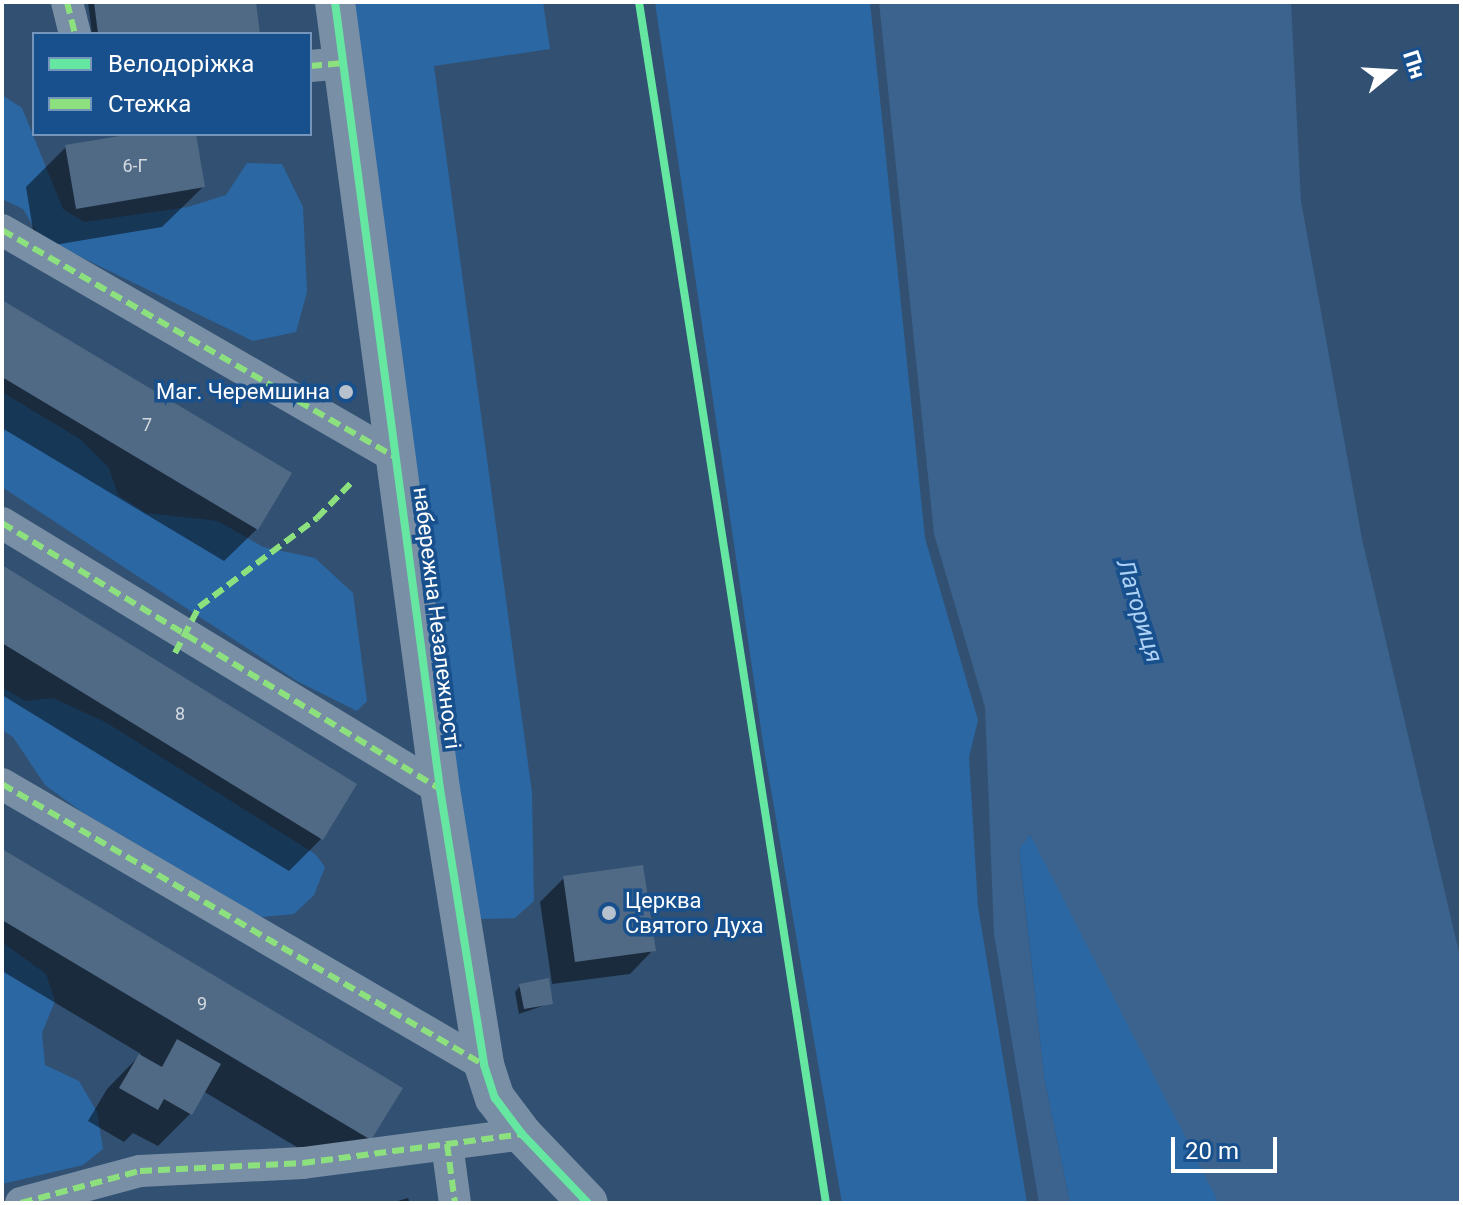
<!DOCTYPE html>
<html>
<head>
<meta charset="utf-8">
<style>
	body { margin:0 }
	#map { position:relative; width:1463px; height:1205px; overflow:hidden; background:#325172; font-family:Roboto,sans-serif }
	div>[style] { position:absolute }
	.green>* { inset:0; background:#2b67a3 }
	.water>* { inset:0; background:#3b638e }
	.shadow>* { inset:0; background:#0007 }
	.building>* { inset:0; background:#506984 }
	.minor>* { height:32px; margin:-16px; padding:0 16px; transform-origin:16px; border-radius:16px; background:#798fa6 }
	.tertiary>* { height:40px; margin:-20px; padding:0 20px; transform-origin:20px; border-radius:20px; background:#798fa6 }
	.quiet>* { height:6px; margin-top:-3px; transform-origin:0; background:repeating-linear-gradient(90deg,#8de07e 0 12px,transparent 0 18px) }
	.cycleway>* { height:8px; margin:-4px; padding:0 4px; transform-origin:4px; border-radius:4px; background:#66e7a1 }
	.dots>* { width:22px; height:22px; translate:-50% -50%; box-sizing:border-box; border:4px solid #17508d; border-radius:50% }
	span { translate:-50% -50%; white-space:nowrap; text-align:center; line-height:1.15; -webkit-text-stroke:7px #17508d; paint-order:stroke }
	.number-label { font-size:18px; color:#d3dae0 }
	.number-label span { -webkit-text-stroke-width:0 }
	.poi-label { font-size:22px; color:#fff }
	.right { translate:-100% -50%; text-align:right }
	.left { translate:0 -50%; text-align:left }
	.street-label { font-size:22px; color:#fff }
	.water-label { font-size:24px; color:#aed2f6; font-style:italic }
	.frame { position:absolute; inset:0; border:4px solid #fff; pointer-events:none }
	.legend { position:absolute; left:32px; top:32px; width:280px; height:104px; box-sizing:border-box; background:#17508d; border:2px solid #7496bb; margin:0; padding:10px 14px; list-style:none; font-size:24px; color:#fff }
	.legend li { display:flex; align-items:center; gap:16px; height:40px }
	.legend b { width:40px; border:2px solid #7496bb }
	.north { position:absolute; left:1351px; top:32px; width:80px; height:80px; -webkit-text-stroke:6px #17508d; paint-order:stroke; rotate:72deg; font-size:22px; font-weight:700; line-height:32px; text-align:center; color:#fff }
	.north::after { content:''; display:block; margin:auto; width:28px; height:36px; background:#fff; clip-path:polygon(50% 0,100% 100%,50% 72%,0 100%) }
	.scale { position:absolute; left:1171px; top:1137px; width:106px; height:36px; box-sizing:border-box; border:4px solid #fff; border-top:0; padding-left:10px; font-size:24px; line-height:28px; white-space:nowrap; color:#fff; -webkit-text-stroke:6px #17508d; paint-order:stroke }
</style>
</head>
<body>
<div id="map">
	<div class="green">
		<div style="clip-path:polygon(335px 2px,543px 2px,550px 49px,434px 66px,532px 793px,534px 901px,515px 918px,482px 919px,457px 895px)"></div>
		<div style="clip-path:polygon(655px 2px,870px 2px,925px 538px,978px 720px,969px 757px,978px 907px,1027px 1203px,842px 1203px,763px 743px)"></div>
		<div style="clip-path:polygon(2px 95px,22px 108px,63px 209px,84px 222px,188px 207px,226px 195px,247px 163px,282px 164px,303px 207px,307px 292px,296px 332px,253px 341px,40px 237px,23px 209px,2px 199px)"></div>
		<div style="clip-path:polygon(2px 392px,80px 439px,109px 468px,118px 495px,146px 513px,218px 521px,263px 547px,315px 558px,353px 593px,367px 701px,357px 711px,297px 681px,2px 487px)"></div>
		<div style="clip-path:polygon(2px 687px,25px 701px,53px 698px,107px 723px,315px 854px,325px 867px,314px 895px,294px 914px,261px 917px,82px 812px,45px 785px,13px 737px,2px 730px)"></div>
		<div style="clip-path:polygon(1030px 834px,1098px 962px,1219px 1203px,1070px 1203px,1044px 1077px,1019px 849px)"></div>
		<div style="clip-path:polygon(2px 942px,46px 974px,55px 1001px,42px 1033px,45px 1065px,79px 1081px,97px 1112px,103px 1149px,83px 1165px,2px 1184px)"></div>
	</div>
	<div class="water">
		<div style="clip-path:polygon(879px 2px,1291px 2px,1301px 201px,1362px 539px,1461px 961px,1461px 1203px,1219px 1203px,1030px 834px,1019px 850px,1044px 1077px,1070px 1203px,1039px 1203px,994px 934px,985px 707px,934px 534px)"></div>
	</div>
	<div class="shadow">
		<div style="clip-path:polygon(88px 2px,254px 2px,258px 34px,92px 34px)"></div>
		<div style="clip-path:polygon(145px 134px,194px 134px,203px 187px,162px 227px,36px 248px,26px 187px,66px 147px)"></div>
		<div style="clip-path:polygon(2px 302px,257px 529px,224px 561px,2px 428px)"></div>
		<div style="clip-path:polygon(2px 568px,321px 839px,289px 871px,2px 695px)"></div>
		<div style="clip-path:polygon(2px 851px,370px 1139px,337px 1171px,203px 1091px,190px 1114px,158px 1146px,133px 1133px,124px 1142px,88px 1121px,107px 1089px,141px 1054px,2px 971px)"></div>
		<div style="clip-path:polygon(564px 878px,653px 950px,630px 974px,552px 984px,540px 902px)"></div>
		<div style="clip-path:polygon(520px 986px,551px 1003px,519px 1014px,515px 992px)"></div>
		<div style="clip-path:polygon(408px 1198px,410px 1203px,391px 1203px)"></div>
	</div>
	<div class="building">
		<div style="clip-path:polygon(94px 2px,256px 2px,260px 34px,98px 34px)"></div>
		<div style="clip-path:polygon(132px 134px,196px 134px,205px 187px,76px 209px,65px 145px)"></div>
		<div style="clip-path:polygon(2px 300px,292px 473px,258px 530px,2px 377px)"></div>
		<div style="clip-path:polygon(2px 565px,357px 784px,323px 840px,2px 643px)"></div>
		<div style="clip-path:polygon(2px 849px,403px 1088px,371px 1140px,2px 920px)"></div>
		<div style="clip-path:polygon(643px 865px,656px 951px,575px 962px,563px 876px)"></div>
		<div style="clip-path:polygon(549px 978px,553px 1004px,524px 1009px,519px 984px)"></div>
		<div style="clip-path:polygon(177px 1039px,221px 1064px,192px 1115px,164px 1099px,158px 1110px,119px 1088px,139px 1054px,162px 1067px)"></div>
	</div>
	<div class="minor">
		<div style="left:67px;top:2px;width:33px;rotate:76deg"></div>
		<div style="left:310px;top:66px;width:34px;rotate:-5deg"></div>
		<div style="left:2px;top:230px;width:457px;rotate:30deg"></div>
		<div style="left:2px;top:523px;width:512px;rotate:31.27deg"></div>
		<div style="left:2px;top:784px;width:558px;rotate:30.24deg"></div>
		<div style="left:447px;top:1144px;width:60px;rotate:82.3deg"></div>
		<div style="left:21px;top:1203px;width:123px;rotate:-15.1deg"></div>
		<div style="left:140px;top:1171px;width:163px;rotate:-2.8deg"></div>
		<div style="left:303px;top:1163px;width:221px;rotate:-7.5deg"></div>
	</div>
	<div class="tertiary">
		<div style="left:335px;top:2px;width:794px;rotate:82.4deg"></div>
		<div style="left:440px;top:789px;width:279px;rotate:80.9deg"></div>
		<div style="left:484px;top:1065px;width:35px;rotate:72deg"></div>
		<div style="left:495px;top:1098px;width:45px;rotate:53.1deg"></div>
		<div style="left:522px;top:1134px;width:95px;rotate:46.3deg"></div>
	</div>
	<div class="quiet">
		<div style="left:67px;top:2px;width:33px;rotate:76deg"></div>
		<div style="left:310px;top:66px;width:34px;rotate:-5deg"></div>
		<div style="left:2px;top:230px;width:456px;rotate:30deg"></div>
		<div style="left:2px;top:523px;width:512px;rotate:31.27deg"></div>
		<div style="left:175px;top:653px;width:52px;rotate:-62.4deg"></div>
		<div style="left:199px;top:607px;width:148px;rotate:-37deg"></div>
		<div style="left:317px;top:518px;width:53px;rotate:-45.8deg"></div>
		<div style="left:2px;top:784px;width:558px;rotate:30.24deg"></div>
		<div style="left:447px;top:1144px;width:60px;rotate:82.3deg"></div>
		<div style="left:21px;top:1203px;width:123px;rotate:-15.1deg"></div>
		<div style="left:140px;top:1171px;width:163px;rotate:-2.8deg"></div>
		<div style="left:303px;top:1163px;width:221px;rotate:-7.5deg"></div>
	</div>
	<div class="cycleway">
		<div style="left:335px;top:2px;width:794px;rotate:82.4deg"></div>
		<div style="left:440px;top:789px;width:279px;rotate:80.9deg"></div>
		<div style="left:484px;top:1065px;width:35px;rotate:72deg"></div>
		<div style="left:495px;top:1098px;width:45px;rotate:53.1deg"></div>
		<div style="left:522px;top:1134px;width:95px;rotate:46.3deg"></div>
		<div style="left:639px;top:2px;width:1215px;rotate:81.15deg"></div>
	</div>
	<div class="dots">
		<div style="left:346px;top:392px;background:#b7c2ce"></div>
		<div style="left:609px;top:913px;background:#b7c2ce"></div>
	</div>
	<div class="number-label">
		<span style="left:135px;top:166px">6-Г</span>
		<span style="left:147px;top:425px">7</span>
		<span style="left:180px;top:714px">8</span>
		<span style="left:202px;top:1004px">9</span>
	</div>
	<div class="poi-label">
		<span class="right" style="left:330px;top:392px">Маг. Черемшина</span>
		<span class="left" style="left:625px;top:913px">Церква<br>Святого Духа</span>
	</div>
	<div class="street-label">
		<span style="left:437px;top:618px;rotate:83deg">набережна Незалежності</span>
	</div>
	<div class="water-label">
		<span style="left:1139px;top:611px;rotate:73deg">Латориця</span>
	</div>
	<div class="frame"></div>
	<ul class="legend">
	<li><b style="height:10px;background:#66e7a1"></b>Велодоріжка</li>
	<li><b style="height:10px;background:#8de07e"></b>Стежка</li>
	</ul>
	<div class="north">Пн</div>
	<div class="scale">20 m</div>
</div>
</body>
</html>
